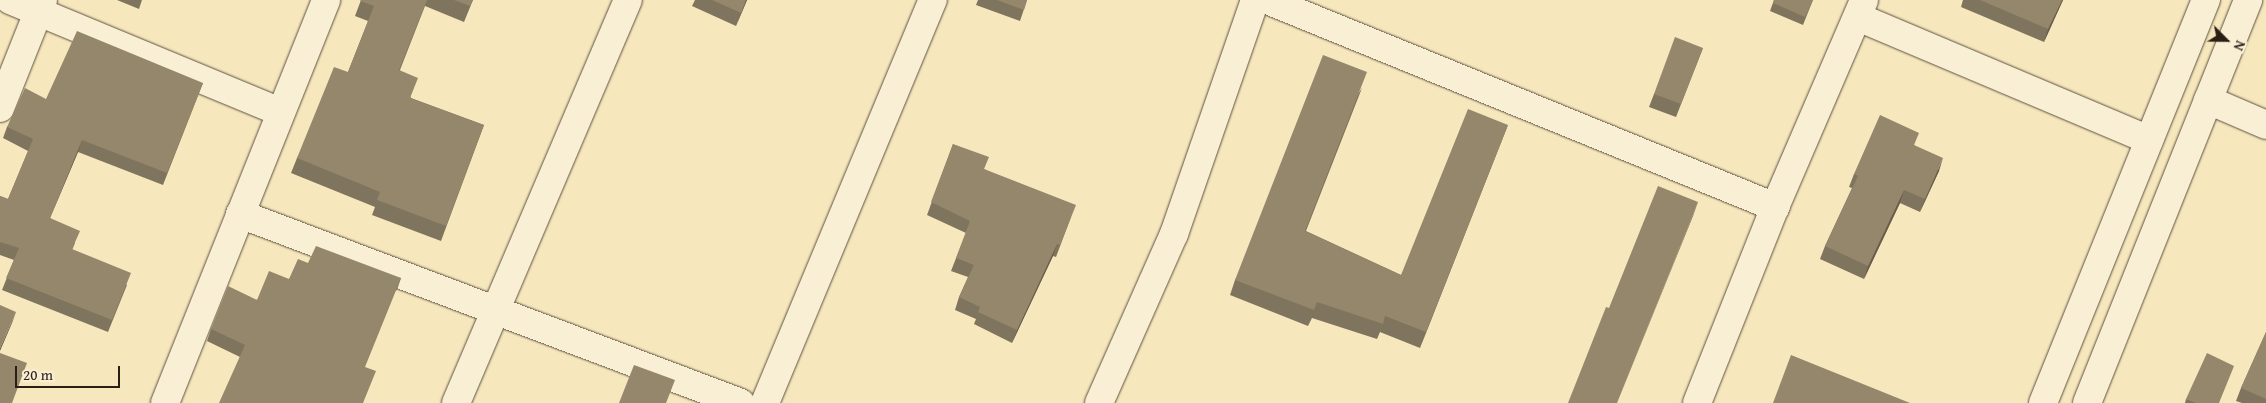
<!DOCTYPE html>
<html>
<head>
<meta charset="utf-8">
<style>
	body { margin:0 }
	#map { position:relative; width:2266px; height:403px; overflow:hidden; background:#f6e7bd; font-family:"Gentium Book Plus",serif }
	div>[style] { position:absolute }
	.roads { filter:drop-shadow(0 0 1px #5d513f) drop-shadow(0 0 1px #5d513f) }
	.minor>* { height:28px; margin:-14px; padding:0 14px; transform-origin:14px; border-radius:14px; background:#f9efd4 }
	.wall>* { inset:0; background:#7f745d }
	.shaded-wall>* { inset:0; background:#685e4c }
	.building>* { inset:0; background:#94876c }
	span { translate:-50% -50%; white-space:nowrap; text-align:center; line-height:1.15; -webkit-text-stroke:5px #f9efd4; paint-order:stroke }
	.north { position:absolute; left:2201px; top:15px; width:50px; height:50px; -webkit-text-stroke:4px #f9efd4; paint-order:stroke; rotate:113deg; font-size:14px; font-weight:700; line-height:20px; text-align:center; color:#2a1f15 }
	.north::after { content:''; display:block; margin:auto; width:18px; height:22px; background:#2a1f15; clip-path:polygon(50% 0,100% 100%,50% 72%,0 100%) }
	.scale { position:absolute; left:15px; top:366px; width:105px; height:22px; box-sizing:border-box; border:2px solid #2a1f15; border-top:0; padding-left:6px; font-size:15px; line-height:18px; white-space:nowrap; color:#2a1f15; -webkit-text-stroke:4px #f9efd4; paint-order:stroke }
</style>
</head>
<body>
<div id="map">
	<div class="roads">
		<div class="minor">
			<div style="left:10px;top:0;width:293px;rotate:22.5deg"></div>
			<div style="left:1267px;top:0;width:549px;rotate:22.17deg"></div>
			<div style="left:1858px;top:17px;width:316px;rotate:22.9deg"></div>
			<div style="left:2208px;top:100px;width:63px;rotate:23.3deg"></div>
			<div style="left:0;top:108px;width:116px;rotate:-68.3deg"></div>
			<div style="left:240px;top:214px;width:535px;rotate:20.67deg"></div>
			<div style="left:165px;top:403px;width:434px;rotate:-68.2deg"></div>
			<div style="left:456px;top:403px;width:438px;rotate:-66.9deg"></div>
			<div style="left:765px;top:403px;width:437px;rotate:-67.4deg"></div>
			<div style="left:1099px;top:403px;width:185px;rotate:-66.1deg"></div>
			<div style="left:1174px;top:234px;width:248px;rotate:-70.9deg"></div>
			<div style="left:1697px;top:403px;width:211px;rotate:-68.3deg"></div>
			<div style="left:1775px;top:207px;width:225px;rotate:-66.7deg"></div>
			<div style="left:2043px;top:403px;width:435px;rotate:-68deg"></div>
			<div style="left:2087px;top:403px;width:434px;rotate:-68.2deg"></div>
		</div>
	</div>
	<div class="wall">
		<div style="clip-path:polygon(117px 0,142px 0,139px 9px)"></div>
		<div style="clip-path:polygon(361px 0,473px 0,464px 22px,425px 6px,400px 70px,411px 98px,484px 125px,441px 241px,372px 215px,375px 207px,291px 173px,297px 158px,348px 72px,368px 21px,355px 16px)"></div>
		<div style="clip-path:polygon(695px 0,747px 0,736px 26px,692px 6px)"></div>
		<div style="clip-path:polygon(978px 0,1027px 0,1020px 21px,976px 5px)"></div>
		<div style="clip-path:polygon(1774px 0,1813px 0,1803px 25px,1770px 11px)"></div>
		<div style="clip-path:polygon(1963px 0,2063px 0,2044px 42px,1961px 7px)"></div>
		<div style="clip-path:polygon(1703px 48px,1676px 117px,1649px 107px,1654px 94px)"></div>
		<div style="clip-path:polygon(203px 83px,163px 185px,78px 152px,50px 218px,75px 243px,72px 250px,127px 285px,108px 332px,2px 290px,14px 260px,0 255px,0 196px,8px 199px,28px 151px,3px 138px,7px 127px,46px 99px)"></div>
		<div style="clip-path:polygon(1362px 88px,1306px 231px,1401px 275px,1508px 125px,1420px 348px,1380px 332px,1377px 339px,1312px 318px,1308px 326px,1230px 295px,1235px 280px)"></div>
		<div style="clip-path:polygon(953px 144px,984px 169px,1071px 217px,1056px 257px,1053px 256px,1012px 343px,974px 324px,976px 319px,955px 310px,959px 297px,968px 277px,951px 271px,966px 233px,927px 215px)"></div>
		<div style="clip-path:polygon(1914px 145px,1939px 171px,1920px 212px,1900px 203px,1864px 279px,1820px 259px,1825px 246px,1852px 188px,1849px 187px,1854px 174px)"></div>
		<div style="clip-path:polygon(308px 263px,401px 278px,397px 290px,240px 357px,207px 341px,211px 329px,289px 279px)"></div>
		<div style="clip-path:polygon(2266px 332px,2266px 403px,2242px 403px,2236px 401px,2241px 388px)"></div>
		<div style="clip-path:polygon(2186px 399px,2219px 403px,2185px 403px)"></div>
	</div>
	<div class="shaded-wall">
		<div style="clip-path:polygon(746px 0,747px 0,736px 26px)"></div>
		<div style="clip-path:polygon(2062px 0,2063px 0,2044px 42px,2048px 29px)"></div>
		<div style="clip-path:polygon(1508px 125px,1502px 140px,1420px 348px,1426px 332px)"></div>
		<div style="clip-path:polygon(82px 140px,78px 152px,45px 230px,50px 218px)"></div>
		<div style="clip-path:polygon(1943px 158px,1939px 171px,1920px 212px,1925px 199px)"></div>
		<div style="clip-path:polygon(1904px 190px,1900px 203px,1864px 279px,1868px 266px)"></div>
		<div style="clip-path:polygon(1698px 202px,1693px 216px,1617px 403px)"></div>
		<div style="clip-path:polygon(1057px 244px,1053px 256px,1012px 343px,1017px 330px)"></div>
		<div style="clip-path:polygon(16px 312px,12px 323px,0 351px,0 348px)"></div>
	</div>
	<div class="building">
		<div style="clip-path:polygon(361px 0,427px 0,399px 70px,418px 78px,410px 98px,484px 125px,446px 226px,377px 200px,380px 192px,297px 158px,334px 67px,348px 72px,374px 6px,360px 1px)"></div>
		<div style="clip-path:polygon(454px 0,473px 0,470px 6px)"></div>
		<div style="clip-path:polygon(712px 0,746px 0,741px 13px)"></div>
		<div style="clip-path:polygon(997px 0,1027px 0,1024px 10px)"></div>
		<div style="clip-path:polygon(1774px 0,1813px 0,1805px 17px,1773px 3px)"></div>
		<div style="clip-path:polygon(1980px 0,2062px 0,2048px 29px)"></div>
		<div style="clip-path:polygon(77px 31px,203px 83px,167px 173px,82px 140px,50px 218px,80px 231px,72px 249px,131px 273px,112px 320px,6px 278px,19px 248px,0 242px,0 196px,8px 199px,33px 139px,7px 127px,25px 88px,46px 99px)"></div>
		<div style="clip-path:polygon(1675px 37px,1703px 48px,1681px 104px,1654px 94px)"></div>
		<div style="clip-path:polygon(1323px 55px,1367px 72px,1305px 231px,1401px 275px,1468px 109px,1508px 125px,1426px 332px,1385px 316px,1383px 324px,1317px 302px,1314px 310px,1235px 280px)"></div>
		<div style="clip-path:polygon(1880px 115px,1919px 133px,1914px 145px,1943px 158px,1925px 199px,1904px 190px,1868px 266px,1825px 246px,1858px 176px,1854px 174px)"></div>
		<div style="clip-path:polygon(953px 144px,989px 157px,984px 169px,1076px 205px,1060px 245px,1057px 244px,1017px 330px,978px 312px,980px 307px,959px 297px,974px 265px,956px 258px,970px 221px,931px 202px)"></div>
		<div style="clip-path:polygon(1658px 186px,1698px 202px,1617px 403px,1568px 403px,1606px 307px,1609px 308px)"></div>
		<div style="clip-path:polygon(316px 246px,401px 278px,365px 367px,376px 371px,363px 403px,219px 403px,245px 345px,211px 329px,228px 286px,257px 300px,269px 271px,289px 279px,298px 259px,308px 263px)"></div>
		<div style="clip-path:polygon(0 305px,16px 312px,0 348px)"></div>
		<div style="clip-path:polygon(2266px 332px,2266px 399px,2241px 388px)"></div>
		<div style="clip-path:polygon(0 353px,27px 363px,12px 403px,0 403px)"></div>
		<div style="clip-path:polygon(2207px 353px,2234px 366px,2219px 403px,2196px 403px,2186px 399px)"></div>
		<div style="clip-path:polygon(1791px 355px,1910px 403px,1773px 403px)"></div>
		<div style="clip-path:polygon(634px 365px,675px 380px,666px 403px,619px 403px)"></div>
	</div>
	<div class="north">N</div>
	<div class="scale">20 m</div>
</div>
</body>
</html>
